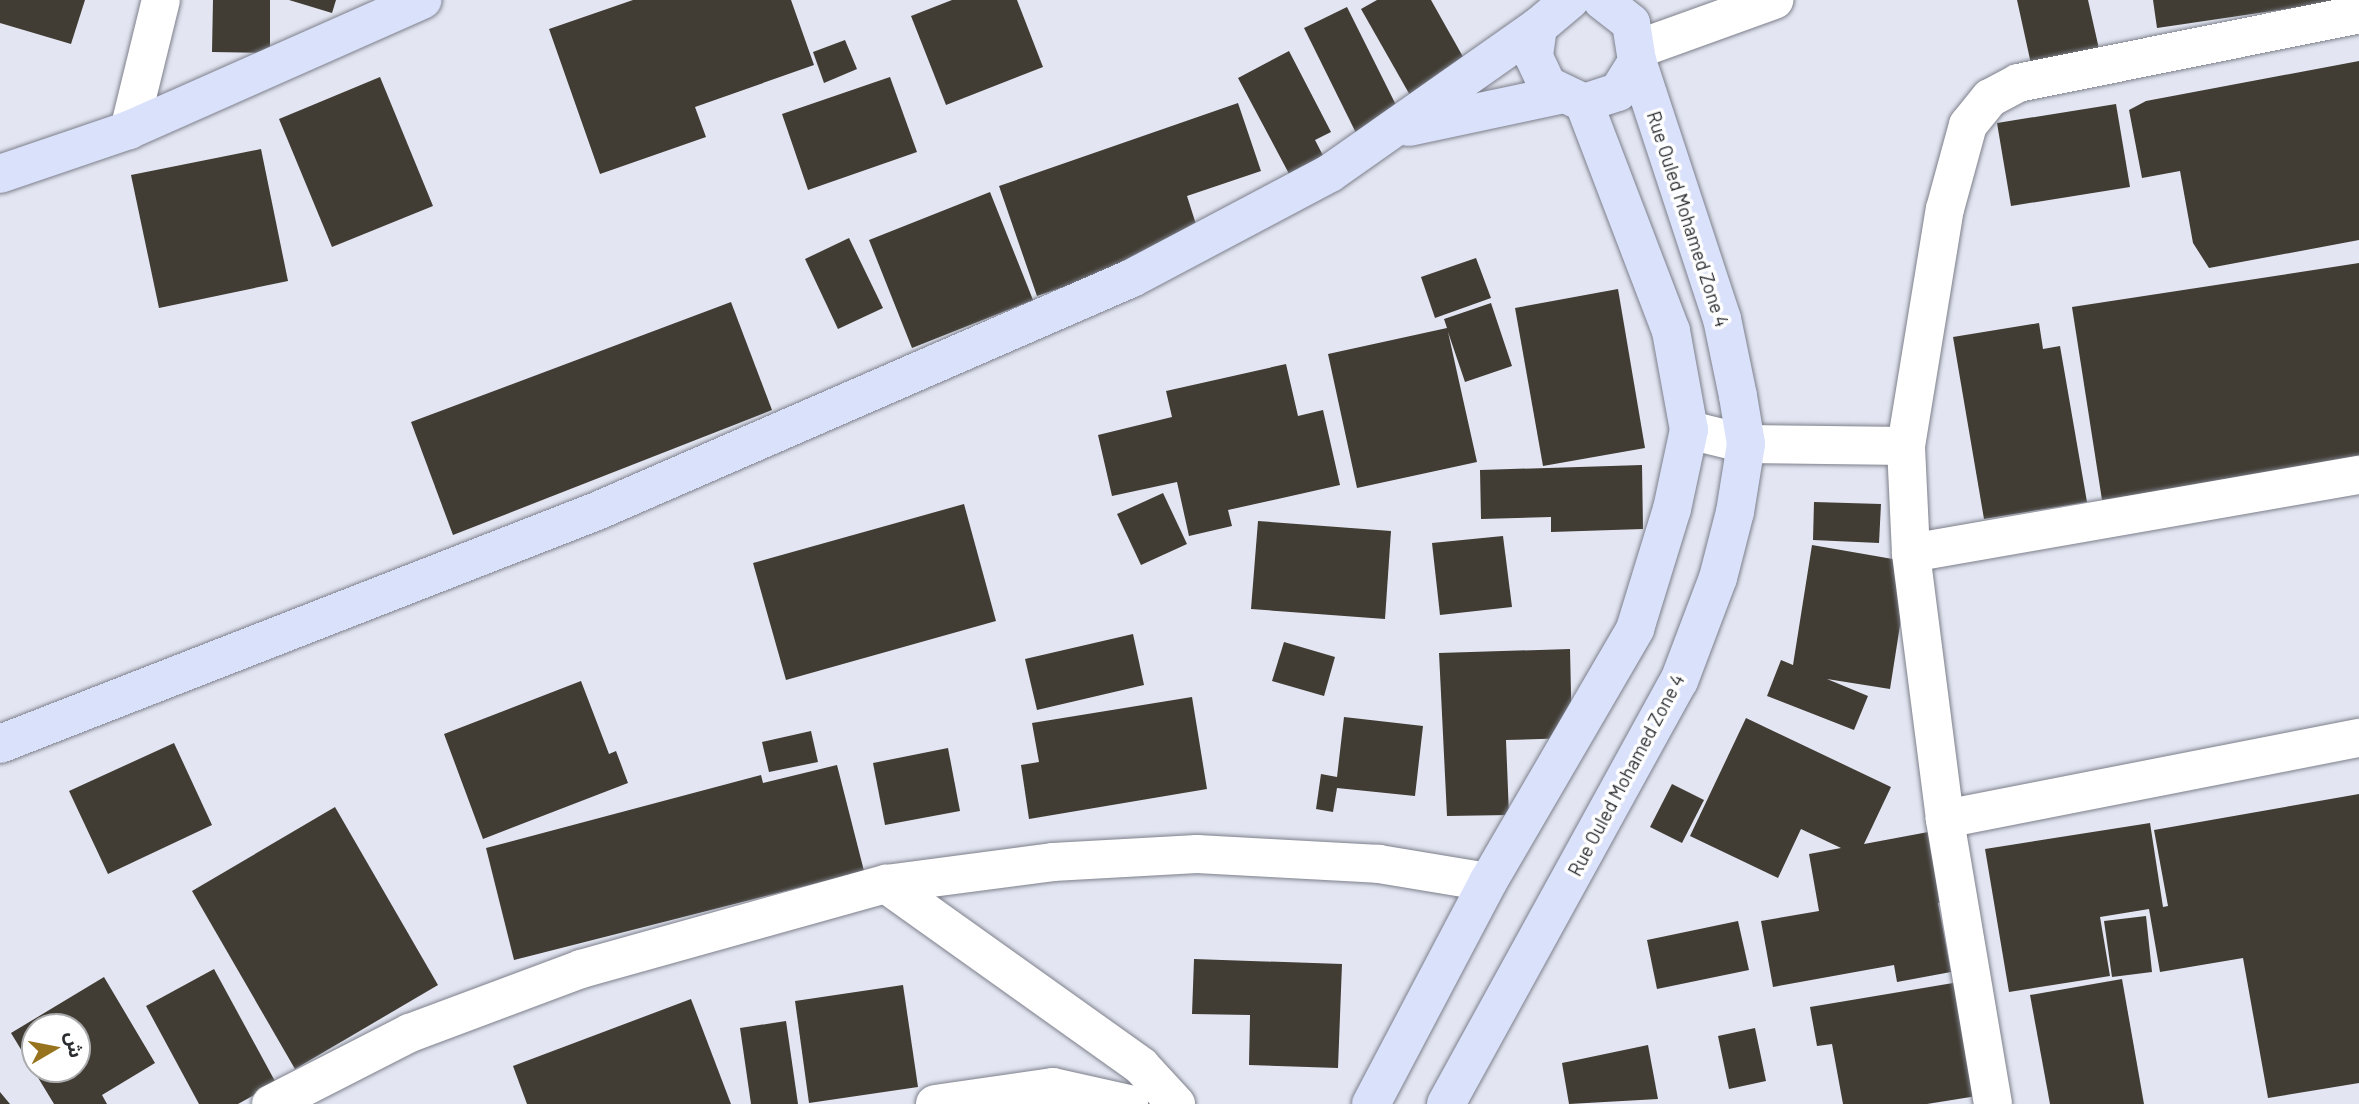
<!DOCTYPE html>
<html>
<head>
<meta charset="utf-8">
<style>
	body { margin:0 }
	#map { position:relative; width:2359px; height:1104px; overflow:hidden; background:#e3e6f2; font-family:Barlow,"Noto Sans Arabic",sans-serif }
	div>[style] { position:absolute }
	.building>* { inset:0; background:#413c34 }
	.roads { filter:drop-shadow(0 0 2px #7d808b) drop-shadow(0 0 2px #7d808b) }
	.street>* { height:38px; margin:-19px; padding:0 19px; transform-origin:19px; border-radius:19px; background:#fff }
	.secondary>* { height:38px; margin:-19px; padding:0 19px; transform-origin:19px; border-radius:19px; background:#dae1fb }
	span { translate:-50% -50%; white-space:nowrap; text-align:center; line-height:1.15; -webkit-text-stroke:7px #fff; paint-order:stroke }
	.street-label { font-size:19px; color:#2b2d31 }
	.north { position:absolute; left:21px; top:1013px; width:70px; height:70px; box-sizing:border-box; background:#fff; border:2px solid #aaabad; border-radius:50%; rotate:80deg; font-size:19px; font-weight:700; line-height:28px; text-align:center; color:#2b2d31 }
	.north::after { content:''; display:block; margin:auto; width:24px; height:32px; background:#97731d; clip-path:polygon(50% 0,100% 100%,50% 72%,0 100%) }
</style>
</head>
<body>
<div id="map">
	<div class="building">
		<div style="clip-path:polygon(0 0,85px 0,71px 44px,0 23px)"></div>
		<div style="clip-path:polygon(213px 0,270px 0,270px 53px,212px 52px)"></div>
		<div style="clip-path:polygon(289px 0,336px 0,332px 13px)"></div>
		<div style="clip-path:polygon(633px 0,791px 0,814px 65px,695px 107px,706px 137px,600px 174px,549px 29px)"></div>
		<div style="clip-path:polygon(952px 0,1017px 0,1043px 67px,946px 105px,911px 16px)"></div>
		<div style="clip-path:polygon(1377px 0,1431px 0,1471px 71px,1415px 104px,1361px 9px)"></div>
		<div style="clip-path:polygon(2017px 0,2088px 0,2099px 49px,2031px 64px)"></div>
		<div style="clip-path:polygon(2153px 0,2333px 0,2333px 2px,2157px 28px)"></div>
		<div style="clip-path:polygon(1347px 7px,1404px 121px,1361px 143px,1304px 28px)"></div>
		<div style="clip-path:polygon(845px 40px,857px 69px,824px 83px,813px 52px)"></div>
		<div style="clip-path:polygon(1289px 51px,1331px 132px,1315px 140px,1329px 167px,1295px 185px,1238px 78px)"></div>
		<div style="clip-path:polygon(2359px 61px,2359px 240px,2209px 268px,2193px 243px,2180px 171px,2142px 178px,2129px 110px,2146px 101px)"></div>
		<div style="clip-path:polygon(380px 77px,433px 206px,332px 247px,279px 119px)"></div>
		<div style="clip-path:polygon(890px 77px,917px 152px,808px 190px,782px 114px)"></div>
		<div style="clip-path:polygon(1238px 103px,1261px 171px,1187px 196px,1201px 240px,1037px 296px,999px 186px)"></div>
		<div style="clip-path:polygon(2116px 104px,2130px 187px,2011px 206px,1997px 123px)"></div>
		<div style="clip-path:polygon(261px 149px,288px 281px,159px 308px,131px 175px)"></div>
		<div style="clip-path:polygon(990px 192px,1033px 300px,912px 348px,869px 240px)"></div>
		<div style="clip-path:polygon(849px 238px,883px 308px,838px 329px,805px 259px)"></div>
		<div style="clip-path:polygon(1476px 258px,1491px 298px,1435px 318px,1421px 277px)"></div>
		<div style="clip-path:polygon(2359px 263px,2359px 460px,2102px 500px,2072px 307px)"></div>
		<div style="clip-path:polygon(1618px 289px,1645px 448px,1543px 466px,1515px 308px)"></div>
		<div style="clip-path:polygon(731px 302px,772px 410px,453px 535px,411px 422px)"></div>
		<div style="clip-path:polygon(1491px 303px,1512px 366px,1465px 382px,1448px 332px,1477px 462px,1357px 488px,1328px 354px,1447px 328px,1444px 319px)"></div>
		<div style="clip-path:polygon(2039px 323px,2043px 349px,2060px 346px,2087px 502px,1984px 519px,1953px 337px)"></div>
		<div style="clip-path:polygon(1286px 364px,1298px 416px,1323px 410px,1340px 485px,1228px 510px,1232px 526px,1189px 536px,1177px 482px,1112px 496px,1098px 435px,1172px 417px,1166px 391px)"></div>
		<div style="clip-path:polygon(1642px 465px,1643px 529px,1551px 532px,1551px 517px,1481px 519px,1480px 470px)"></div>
		<div style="clip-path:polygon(1163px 493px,1187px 544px,1141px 565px,1117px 514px)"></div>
		<div style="clip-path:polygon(1814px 502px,1881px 504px,1879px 543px,1813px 540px)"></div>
		<div style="clip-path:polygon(964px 504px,996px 621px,786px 680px,753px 563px)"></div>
		<div style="clip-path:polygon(1258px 521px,1391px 531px,1385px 619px,1251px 609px)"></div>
		<div style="clip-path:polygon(1503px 536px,1512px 607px,1440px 615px,1432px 543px)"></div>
		<div style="clip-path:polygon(1812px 545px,1910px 562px,1890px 689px,1827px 679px,1868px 696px,1854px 730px,1767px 696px,1781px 660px,1793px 665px)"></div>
		<div style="clip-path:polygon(1133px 634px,1144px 685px,1037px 710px,1025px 659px)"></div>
		<div style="clip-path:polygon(1284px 642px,1335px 657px,1324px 696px,1272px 681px)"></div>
		<div style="clip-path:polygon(1570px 649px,1572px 738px,1506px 740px,1509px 815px,1447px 816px,1439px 653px)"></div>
		<div style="clip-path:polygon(581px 681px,609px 754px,616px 751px,628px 783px,483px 839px,444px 734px)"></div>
		<div style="clip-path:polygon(1192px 697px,1207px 789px,1029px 819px,1021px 765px,1039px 762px,1032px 723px)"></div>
		<div style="clip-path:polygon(1344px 717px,1423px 726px,1415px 796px,1337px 788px,1333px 812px,1316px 809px,1321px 774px,1337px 777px)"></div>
		<div style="clip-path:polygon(1746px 718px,1891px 787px,1864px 844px,1955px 827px,1968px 898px,1938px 903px,1951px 972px,1897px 982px,1894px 965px,1773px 987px,1761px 921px,1819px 911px,1809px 854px,1841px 848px,1801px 829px,1778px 878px,1690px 836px)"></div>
		<div style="clip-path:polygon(811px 731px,818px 762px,769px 772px,762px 742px)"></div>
		<div style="clip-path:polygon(174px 743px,212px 825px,108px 874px,69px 791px)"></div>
		<div style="clip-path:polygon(948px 748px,960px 811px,885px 825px,873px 763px)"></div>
		<div style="clip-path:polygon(837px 765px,864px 871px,514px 960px,486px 848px,761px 775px,763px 783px)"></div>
		<div style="clip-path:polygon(1672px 784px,1704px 800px,1682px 843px,1650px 827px)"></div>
		<div style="clip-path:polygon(2359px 794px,2359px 1083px,2268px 1098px,2243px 958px,2160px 972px,2149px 909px,2100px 917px,2110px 976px,2009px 992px,1985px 849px,2150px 823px,2163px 907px,2168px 906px,2154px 830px)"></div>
		<div style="clip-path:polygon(335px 807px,438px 985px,295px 1069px,192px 891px)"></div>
		<div style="clip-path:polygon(2146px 916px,2152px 972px,2112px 977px,2104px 921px)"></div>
		<div style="clip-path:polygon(1738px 921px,1749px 970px,1657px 989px,1647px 940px)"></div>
		<div style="clip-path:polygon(1194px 959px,1342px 964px,1338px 1068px,1249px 1065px,1250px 1015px,1192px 1014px)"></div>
		<div style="clip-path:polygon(214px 969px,276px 1083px,238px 1104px,199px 1104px,146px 1006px)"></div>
		<div style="clip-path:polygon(evenodd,104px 977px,155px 1063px,102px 1095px,107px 1104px,54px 1104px,11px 1033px,104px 977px,35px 1027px,77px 1027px,77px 1069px,35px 1069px,35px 1027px)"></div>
		<div style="clip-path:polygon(2122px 979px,2144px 1104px,2050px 1104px,2030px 995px)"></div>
		<div style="clip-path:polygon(1965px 981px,1983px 1095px,1927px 1104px,1843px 1104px,1832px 1044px,1817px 1046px,1810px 1007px)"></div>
		<div style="clip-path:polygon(903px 985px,918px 1087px,809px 1103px,795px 1001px)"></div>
		<div style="clip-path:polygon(691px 999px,731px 1104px,527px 1104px,513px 1066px)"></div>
		<div style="clip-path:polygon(786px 1021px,798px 1104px,751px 1104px,740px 1028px)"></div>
		<div style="clip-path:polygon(1755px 1028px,1766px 1081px,1729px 1089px,1718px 1036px)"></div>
		<div style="clip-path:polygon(1648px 1045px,1658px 1099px,1569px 1104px,1562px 1063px)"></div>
		<div style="clip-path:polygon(0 1092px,10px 1104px,0 1104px)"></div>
	</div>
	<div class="roads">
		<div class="street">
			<div style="left:1638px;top:49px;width:145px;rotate:-19.8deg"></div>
			<div style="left:129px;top:130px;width:134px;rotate:-76.2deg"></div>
			<div style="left:1689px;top:430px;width:59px;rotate:13.8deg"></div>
			<div style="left:1746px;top:444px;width:160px;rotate:0.7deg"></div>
			<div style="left:1911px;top:553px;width:455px;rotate:-9.9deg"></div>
			<div style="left:1945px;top:819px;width:422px;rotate:-11.1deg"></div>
			<div style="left:886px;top:884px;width:313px;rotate:35.5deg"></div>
			<div style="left:1141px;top:1066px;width:52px;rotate:47.4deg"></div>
			<div style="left:271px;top:1104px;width:156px;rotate:-27.1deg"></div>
			<div style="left:410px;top:1033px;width:183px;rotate:-20.5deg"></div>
			<div style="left:581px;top:969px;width:317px;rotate:-15.6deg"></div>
			<div style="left:886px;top:884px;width:168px;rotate:-7.5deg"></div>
			<div style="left:1053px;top:862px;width:144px;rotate:-3.2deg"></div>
			<div style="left:1197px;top:854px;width:182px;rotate:3.1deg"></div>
			<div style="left:1379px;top:864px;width:110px;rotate:9.4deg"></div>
			<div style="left:935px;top:1104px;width:119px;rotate:-8.2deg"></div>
			<div style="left:1053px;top:1087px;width:78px;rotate:12.6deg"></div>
			<div style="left:1993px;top:1104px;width:289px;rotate:-99.6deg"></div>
			<div style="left:1945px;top:819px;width:268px;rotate:-97.3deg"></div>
			<div style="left:1911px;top:553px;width:107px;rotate:-92.7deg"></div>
			<div style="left:1906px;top:446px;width:240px;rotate:-80.7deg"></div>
			<div style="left:1945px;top:209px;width:87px;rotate:-74.7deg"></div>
			<div style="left:1968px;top:125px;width:35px;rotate:-51deg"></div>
			<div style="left:1990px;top:98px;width:32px;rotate:-28deg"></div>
			<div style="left:2018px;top:83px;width:348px;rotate:-11.4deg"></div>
		</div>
		<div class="secondary">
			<div style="left:1570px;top:0;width:42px;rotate:139.8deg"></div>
			<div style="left:1538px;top:27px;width:30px;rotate:98deg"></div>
			<div style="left:1534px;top:57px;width:31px;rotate:65deg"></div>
			<div style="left:1547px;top:85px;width:41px;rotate:25.9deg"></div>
			<div style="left:1584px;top:103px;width:36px;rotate:-18deg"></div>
			<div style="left:1618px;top:92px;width:36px;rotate:-58deg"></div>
			<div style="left:1637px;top:61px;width:38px;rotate:-99deg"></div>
			<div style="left:1631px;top:23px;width:37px;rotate:-142deg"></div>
			<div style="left:1409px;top:127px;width:153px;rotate:-12deg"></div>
			<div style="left:0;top:174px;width:136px;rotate:-18.8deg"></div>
			<div style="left:129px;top:130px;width:321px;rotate:-23.9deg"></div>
			<div style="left:0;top:744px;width:641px;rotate:-21.32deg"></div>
			<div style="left:597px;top:511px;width:584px;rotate:-23.53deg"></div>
			<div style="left:1132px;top:278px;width:224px;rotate:-27.9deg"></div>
			<div style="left:1330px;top:173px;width:254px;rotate:-35.1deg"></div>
			<div style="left:1371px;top:1104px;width:251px;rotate:-62.2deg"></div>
			<div style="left:1488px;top:882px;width:293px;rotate:-59.8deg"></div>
			<div style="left:1635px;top:629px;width:126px;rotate:-72.9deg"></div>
			<div style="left:1672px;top:509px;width:81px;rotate:-77.9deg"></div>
			<div style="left:1689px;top:430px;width:101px;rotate:-100.3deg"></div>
			<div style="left:1671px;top:331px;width:244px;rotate:-110.9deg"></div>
			<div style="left:1446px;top:1104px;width:483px;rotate:-61.2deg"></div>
			<div style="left:1679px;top:681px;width:110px;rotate:-69.3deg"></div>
			<div style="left:1718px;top:578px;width:68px;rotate:-75.6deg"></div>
			<div style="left:1735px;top:512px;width:69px;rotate:-80.8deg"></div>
			<div style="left:1746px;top:444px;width:49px;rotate:-99.5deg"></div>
			<div style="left:1738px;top:396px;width:79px;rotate:-101.7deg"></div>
			<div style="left:1722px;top:319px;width:272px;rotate:-108.2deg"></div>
		</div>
	</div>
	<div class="street-label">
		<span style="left:1688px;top:219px;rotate:72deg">Rue Ouled Mohamed Zone 4</span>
		<span style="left:1626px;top:775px;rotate:-62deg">Rue Ouled Mohamed Zone 4</span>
	</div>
	<div class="north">ش</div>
</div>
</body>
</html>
